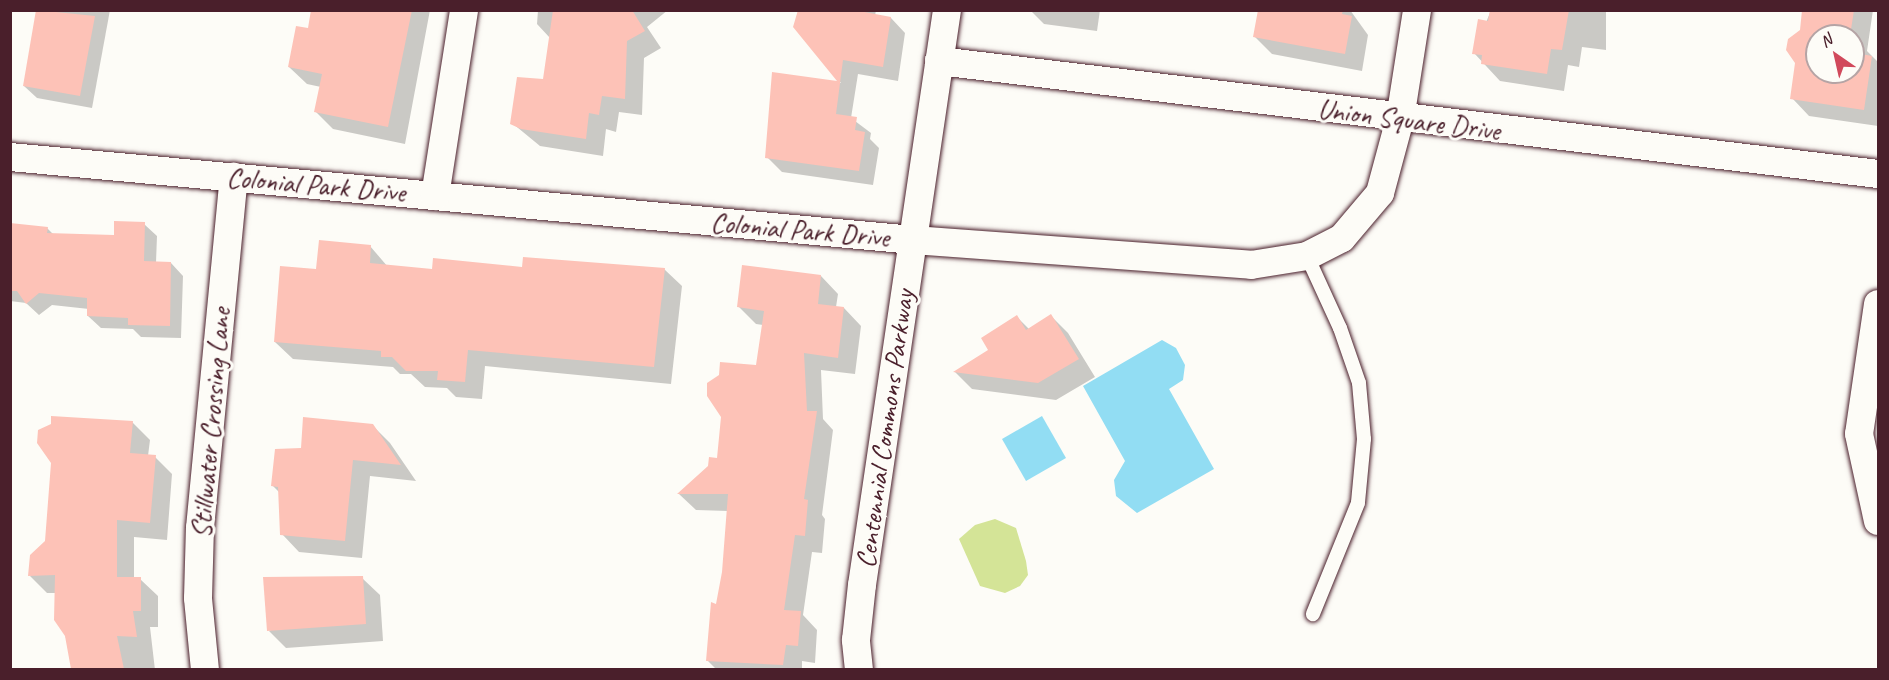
<!DOCTYPE html>
<html>
<head>
<meta charset="utf-8">
<style>
	body { margin:0 }
	#map { position:relative; width:1889px; height:680px; overflow:hidden; background:#fdfcf7; font-family:Caveat,sans-serif }
	div>[style] { position:absolute }
	.green>* { inset:0; background:#d4e497 }
	.water>* { inset:0; background:#92ddf3 }
	.shadow>* { inset:0; background:#0003 }
	.building>* { inset:0; background:#fdc2b7 }
	.roads { filter:drop-shadow(0 0 2px #4a1f2b) drop-shadow(0 0 2px #4a1f2b) }
	.service>* { height:14px; margin:-7px; padding:0 7px; transform-origin:7px; border-radius:7px; background:#fdfcf7 }
	.minor>* { height:28px; margin:-14px; padding:0 14px; transform-origin:14px; border-radius:14px; background:#fdfcf7 }
	span { translate:-50% -50%; white-space:nowrap; text-align:center; line-height:1.15; -webkit-text-stroke:6px #fdfcf7; paint-order:stroke }
	.street-label { font-size:28px; color:#4a1f2b }
	.frame { position:absolute; inset:0; border:12px solid #4a1f2b; pointer-events:none }
	.north { position:absolute; left:1805px; top:24px; width:60px; height:60px; box-sizing:border-box; background:#fdfcf7; border:2px solid #b5a4a5; border-radius:50%; rotate:326deg; font-size:16px; font-weight:700; line-height:24px; text-align:center; color:#4a1f2b }
	.north::after { content:''; display:block; margin:auto; width:21px; height:27px; background:#d1495b; clip-path:polygon(50% 0,100% 100%,50% 72%,0 100%) }
</style>
</head>
<body>
<div id="map">
	<div class="green">
		<div style="clip-path:polygon(995px 519px,1016px 528px,1026px 561px,1028px 575px,1020px 586px,1005px 593px,980px 586px,959px 539px,975px 525px)"></div>
	</div>
	<div class="water">
		<div style="clip-path:polygon(1162px 340px,1176px 348px,1185px 365px,1183px 380px,1169px 389px,1214px 469px,1137px 513px,1116px 496px,1114px 480px,1125px 461px,1083px 386px)"></div>
		<div style="clip-path:polygon(1042px 416px,1066px 458px,1026px 481px,1002px 439px)"></div>
	</div>
	<div class="shadow">
		<div style="clip-path:polygon(38px 10px,110px 10px,92px 108px,37px 98px,24px 86px)"></div>
		<div style="clip-path:polygon(312px 10px,430px 10px,405px 144px,333px 129px,316px 112px,321px 87px,307px 84px,289px 67px,309px 30px)"></div>
		<div style="clip-path:polygon(538px 10px,668px 10px,647px 27px,661px 48px,644px 58px,642px 115px,619px 112px,616px 132px,606px 129px,603px 156px,540px 146px,512px 123px,544px 81px,550px 38px,537px 24px)"></div>
		<div style="clip-path:polygon(806px 10px,876px 10px,875px 16px,891px 18px,905px 33px,898px 81px,858px 74px,851px 118px,871px 133px,870px 139px,879px 148px,873px 185px,782px 172px,767px 157px,773px 74px,841px 83px,795px 27px)"></div>
		<div style="clip-path:polygon(1100px 10px,1097px 31px,1044px 24px,1032px 12px)"></div>
		<div style="clip-path:polygon(1260px 10px,1350px 10px,1368px 35px,1362px 71px,1272px 54px,1255px 37px)"></div>
		<div style="clip-path:polygon(1491px 10px,1606px 10px,1606px 50px,1582px 47px,1579px 67px,1568px 65px,1564px 91px,1500px 81px,1474px 53px)"></div>
		<div style="clip-path:polygon(evenodd,1804px 10px,1873px 10px,1867px 51px,1878px 62px,1878px 126px,1809px 116px,1792px 98px,1804px 10px,1817px 36px,1853px 36px,1853px 72px,1817px 72px,1817px 36px)"></div>
		<div style="clip-path:polygon(144px 224px,157px 236px,156px 263px,171px 263px,183px 276px,181px 338px,141px 337px,133px 329px,101px 328px,88px 316px,89px 309px,52px 305px,39px 315px,26px 303px,10px 301px,10px 225px,47px 228px,53px 234px,115px 236px)"></div>
		<div style="clip-path:polygon(370px 246px,388px 267px,433px 271px,664px 269px,682px 286px,671px 384px,485px 366px,482px 399px,456px 397px,447px 388px,425px 387px,411px 374px,400px 374px,393px 367px,293px 359px,275px 342px,317px 271px)"></div>
		<div style="clip-path:polygon(821px 276px,838px 294px,836px 307px,844px 308px,861px 326px,855px 374px,821px 370px,823px 419px,833px 430px,822px 515px,825px 519px,822px 553px,812px 552px,803px 615px,817px 630px,815px 663px,802px 661px,802px 670px,717px 670px,708px 661px,723px 572px,728px 511px,696px 510px,679px 494px,719px 460px,758px 366px,763px 325px,756px 324px,738px 306px)"></div>
		<div style="clip-path:polygon(1051px 316px,1068px 333px,1095px 377px,1056px 400px,972px 389px,955px 372px,990px 351px,1017px 317px,1029px 329px)"></div>
		<div style="clip-path:polygon(132px 422px,150px 440px,148px 456px,155px 457px,172px 474px,167px 540px,134px 537px,134px 579px,140px 579px,158px 596px,158px 627px,150px 627px,155px 670px,73px 670px,56px 593px,47px 593px,30px 576px,47px 542px)"></div>
		<div style="clip-path:polygon(372px 425px,390px 443px,416px 481px,370px 476px,362px 558px,299px 552px,282px 534px,280px 493px,273px 486px)"></div>
		<div style="clip-path:polygon(362px 578px,380px 595px,383px 641px,286px 648px,269px 631px)"></div>
	</div>
	<div class="building">
		<div style="clip-path:polygon(36px 10px,95px 16px,80px 96px,23px 86px)"></div>
		<div style="clip-path:polygon(311px 10px,412px 10px,388px 127px,314px 112px,322px 74px,288px 67px,296px 26px,308px 28px)"></div>
		<div style="clip-path:polygon(553px 10px,632px 10px,645px 31px,627px 41px,625px 99px,602px 96px,599px 115px,589px 113px,586px 139px,521px 129px,510px 124px,517px 77px,543px 79px)"></div>
		<div style="clip-path:polygon(798px 10px,854px 10px,891px 17px,883px 67px,843px 60px,836px 114px,857px 117px,855px 130px,865px 132px,859px 171px,765px 158px,772px 72px,837px 81px,793px 27px)"></div>
		<div style="clip-path:polygon(1258px 10px,1343px 10px,1342px 14px,1352px 16px,1345px 54px,1253px 37px)"></div>
		<div style="clip-path:polygon(1490px 10px,1569px 10px,1562px 50px,1551px 49px,1547px 74px,1481px 64px,1482px 55px,1472px 54px,1478px 19px,1488px 21px)"></div>
		<div style="clip-path:polygon(1802px 10px,1854px 10px,1850px 36px,1817px 36px,1817px 72px,1853px 72px,1853px 44px,1863px 45px,1861px 54px,1872px 56px,1864px 110px,1790px 99px,1795px 63px,1786px 50px,1788px 39px,1800px 30px)"></div>
		<div style="clip-path:polygon(114px 221px,145px 222px,144px 261px,171px 262px,170px 326px,128px 325px,128px 318px,87px 316px,87px 298px,39px 293px,26px 304px,17px 291px,10px 291px,10px 223px,48px 227px,47px 233px,114px 235px)"></div>
		<div style="clip-path:polygon(319px 240px,371px 245px,370px 263px,432px 269px,433px 258px,522px 267px,523px 257px,665px 268px,654px 367px,468px 350px,465px 382px,437px 380px,438px 371px,406px 371px,392px 357px,381px 357px,381px 351px,274px 342px,280px 266px,316px 269px)"></div>
		<div style="clip-path:polygon(742px 265px,821px 275px,818px 304px,844px 307px,838px 358px,804px 353px,807px 411px,817px 411px,804px 499px,808px 500px,805px 536px,795px 535px,784px 610px,801px 611px,798px 646px,786px 645px,783px 665px,706px 661px,711px 602px,716px 604px,722px 572px,728px 494px,677px 494px,708px 466px,709px 457px,717px 458px,721px 417px,707px 396px,707px 383px,719px 375px,720px 362px,756px 365px,764px 311px,737px 307px)"></div>
		<div style="clip-path:polygon(1051px 314px,1079px 359px,1038px 383px,953px 372px,988px 350px,981px 338px,1017px 315px,1026px 330px)"></div>
		<div style="clip-path:polygon(51px 416px,133px 421px,130px 453px,156px 455px,150px 523px,117px 520px,117px 577px,141px 577px,141px 611px,133px 611px,137px 637px,117px 636px,124px 669px,71px 669px,65px 636px,54px 620px,55px 575px,28px 576px,30px 555px,45px 541px,51px 463px,37px 443px,38px 430px,51px 424px)"></div>
		<div style="clip-path:polygon(303px 417px,373px 424px,401px 465px,353px 460px,345px 541px,280px 535px,278px 487px,271px 486px,275px 449px,301px 448px)"></div>
		<div style="clip-path:polygon(363px 576px,366px 624px,267px 631px,263px 577px)"></div>
	</div>
	<div class="roads">
		<div class="service">
			<div style="left:1307px;top:256px;width:79px;rotate:65.4deg"></div>
			<div style="left:1340px;top:328px;width:58px;rotate:70.9deg"></div>
			<div style="left:1359px;top:383px;width:56px;rotate:84.9deg"></div>
			<div style="left:1364px;top:439px;width:64px;rotate:95.4deg"></div>
			<div style="left:1358px;top:503px;width:120px;rotate:112.1deg"></div>
		</div>
		<div class="minor">
			<div style="left:939px;top:61px;width:946px;rotate:6.86deg"></div>
			<div style="left:10px;top:157px;width:907px;rotate:5.25deg"></div>
			<div style="left:913px;top:240px;width:339px;rotate:4.2deg"></div>
			<div style="left:1251px;top:265px;width:57px;rotate:-9.1deg"></div>
			<div style="left:1307px;top:256px;width:39px;rotate:-27deg"></div>
			<div style="left:1342px;top:238px;width:59px;rotate:-49.8deg"></div>
			<div style="left:1380px;top:193px;width:77px;rotate:-74.9deg"></div>
			<div style="left:1400px;top:119px;width:110px;rotate:-81.1deg"></div>
			<div style="left:435px;top:196px;width:188px;rotate:-81.1deg"></div>
			<div style="left:1878px;top:304px;width:131px;rotate:98.3deg"></div>
			<div style="left:1859px;top:434px;width:89px;rotate:77.7deg"></div>
			<div style="left:205px;top:670px;width:72px;rotate:-95.6deg"></div>
			<div style="left:198px;top:598px;width:70px;rotate:-88.4deg"></div>
			<div style="left:200px;top:528px;width:353px;rotate:-84.5deg"></div>
			<div style="left:859px;top:670px;width:30px;rotate:-96deg"></div>
			<div style="left:856px;top:640px;width:55px;rotate:-83.8deg"></div>
			<div style="left:862px;top:585px;width:581px;rotate:-81.59deg"></div>
		</div>
	</div>
	<div class="street-label">
		<span style="left:1409px;top:120px;rotate:7deg">Union Square Drive</span>
		<span style="left:316px;top:185px;rotate:5deg">Colonial Park Drive</span>
		<span style="left:800px;top:230px;rotate:5deg">Colonial Park Drive</span>
		<span style="left:211px;top:423px;rotate:-85deg">Stillwater Crossing Lane</span>
		<span style="left:885px;top:429px;rotate:-82deg">Centennial Commons Parkway</span>
	</div>
	<div class="frame"></div>
	<div class="north">N</div>
</div>
</body>
</html>
